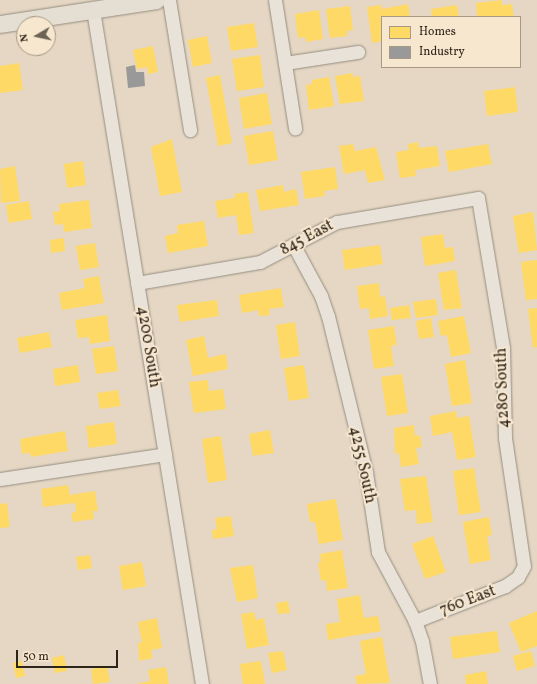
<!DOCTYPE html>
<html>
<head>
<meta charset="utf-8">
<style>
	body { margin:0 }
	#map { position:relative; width:537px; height:684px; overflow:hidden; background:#e5d7c3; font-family:Vollkorn,serif }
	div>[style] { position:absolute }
	.homes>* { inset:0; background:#ffd966 }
	.industry>* { inset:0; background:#999 }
	.roads { filter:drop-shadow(0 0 1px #958d80) drop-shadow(0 0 1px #958d80) }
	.minor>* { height:13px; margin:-6.5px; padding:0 6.5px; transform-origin:6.5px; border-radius:6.5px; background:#e9e2d8 }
	.major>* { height:17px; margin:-8.5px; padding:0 8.5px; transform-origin:8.5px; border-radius:8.5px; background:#e5ded2 }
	span { translate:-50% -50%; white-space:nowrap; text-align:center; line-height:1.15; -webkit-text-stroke:4px #f7e7cf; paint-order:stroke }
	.street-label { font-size:16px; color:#2d2419 }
	.legend { position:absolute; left:381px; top:16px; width:140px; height:52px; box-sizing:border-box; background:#f7e7cf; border:1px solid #a69986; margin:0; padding:5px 7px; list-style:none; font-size:12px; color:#2d2419 }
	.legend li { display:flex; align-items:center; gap:8px; height:20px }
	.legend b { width:20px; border:1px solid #a69986 }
	.north { position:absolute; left:16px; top:16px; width:40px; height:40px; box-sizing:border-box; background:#f7e7cf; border:1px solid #a69986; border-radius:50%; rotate:261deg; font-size:11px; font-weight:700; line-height:16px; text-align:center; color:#2d2419 }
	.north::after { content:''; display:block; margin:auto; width:14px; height:18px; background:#6d6354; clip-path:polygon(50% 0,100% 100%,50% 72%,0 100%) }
	.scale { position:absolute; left:16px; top:650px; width:102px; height:18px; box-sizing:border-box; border:2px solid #2d2419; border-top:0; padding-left:5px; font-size:12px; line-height:14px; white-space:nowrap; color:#2d2419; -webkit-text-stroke:3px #f7e7cf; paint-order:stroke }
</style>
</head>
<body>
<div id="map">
	<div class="homes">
		<div style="clip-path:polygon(502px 0,502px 5px,512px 4px,514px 17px,477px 17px,476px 3px)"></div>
		<div style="clip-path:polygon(408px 4px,410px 17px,382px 17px,382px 41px,372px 43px,367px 7px,381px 5px,382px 9px)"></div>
		<div style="clip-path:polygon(457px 5px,459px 17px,432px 17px,431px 9px)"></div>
		<div style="clip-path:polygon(350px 6px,353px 30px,347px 31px,347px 36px,330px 38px,326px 9px)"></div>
		<div style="clip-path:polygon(319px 10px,323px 39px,306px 42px,305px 37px,298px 38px,295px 14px)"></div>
		<div style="clip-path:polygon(254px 23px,258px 47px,231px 51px,227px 27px)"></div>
		<div style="clip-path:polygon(207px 36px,212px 63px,193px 67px,188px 40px)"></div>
		<div style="clip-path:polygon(153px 46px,158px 72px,148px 74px,147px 67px,137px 69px,133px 50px)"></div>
		<div style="clip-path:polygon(260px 55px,264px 87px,237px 91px,232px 59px)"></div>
		<div style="clip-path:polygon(19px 63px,23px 90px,0 93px,0 66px)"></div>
		<div style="clip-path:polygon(353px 73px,353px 77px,360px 76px,364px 101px,340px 104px,335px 76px)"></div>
		<div style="clip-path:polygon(220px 75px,232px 143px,218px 146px,206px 78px)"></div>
		<div style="clip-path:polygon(329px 77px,334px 106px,309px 110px,306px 85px,312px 84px,312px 80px)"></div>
		<div style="clip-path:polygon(515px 87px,518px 112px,487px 116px,484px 91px)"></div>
		<div style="clip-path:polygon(267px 93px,272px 124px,244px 129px,239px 98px)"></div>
		<div style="clip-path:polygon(273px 131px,278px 160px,249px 165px,244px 136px)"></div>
		<div style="clip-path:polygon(172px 139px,182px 192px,160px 196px,151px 147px)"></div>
		<div style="clip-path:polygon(418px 142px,419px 148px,437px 146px,440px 166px,415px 170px,416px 176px,400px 178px,396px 152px,409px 150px,408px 144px)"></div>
		<div style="clip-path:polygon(353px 144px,355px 151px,376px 147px,385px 180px,368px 183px,365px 170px,344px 174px,339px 146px)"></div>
		<div style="clip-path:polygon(488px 144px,492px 164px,449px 172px,445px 151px)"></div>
		<div style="clip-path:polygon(83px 161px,86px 185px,67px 188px,64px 164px)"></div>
		<div style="clip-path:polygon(15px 166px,20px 201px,1px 203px,0 169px)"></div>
		<div style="clip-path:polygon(335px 167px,338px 189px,324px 191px,325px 196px,305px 199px,301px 172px)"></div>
		<div style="clip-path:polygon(283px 185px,284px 192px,296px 189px,299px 205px,260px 211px,256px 190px)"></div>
		<div style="clip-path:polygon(248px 192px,254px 233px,239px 235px,236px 215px,218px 218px,215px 201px,235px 198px,234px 194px)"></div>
		<div style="clip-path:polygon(89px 200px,92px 228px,64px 232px,63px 224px,55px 225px,53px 212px,60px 211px,59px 204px)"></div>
		<div style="clip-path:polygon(29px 201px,32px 219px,9px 223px,6px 205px)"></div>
		<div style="clip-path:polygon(533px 212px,537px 250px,519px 253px,513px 216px)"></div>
		<div style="clip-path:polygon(204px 221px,208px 246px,168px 253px,165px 236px,178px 233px,177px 225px)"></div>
		<div style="clip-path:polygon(443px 234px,445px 248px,453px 247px,455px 261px,425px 266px,421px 237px)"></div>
		<div style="clip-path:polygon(64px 238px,65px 251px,51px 253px,50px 240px)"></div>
		<div style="clip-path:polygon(95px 243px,99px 267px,80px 270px,76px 246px)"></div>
		<div style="clip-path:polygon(380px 245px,383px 264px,345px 270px,342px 250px)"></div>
		<div style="clip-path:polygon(537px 260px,537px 299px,526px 300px,521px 262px)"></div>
		<div style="clip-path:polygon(456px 270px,462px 308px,444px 310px,438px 273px)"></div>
		<div style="clip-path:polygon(99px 276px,104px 303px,62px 310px,59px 293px,85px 288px,83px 279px)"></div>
		<div style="clip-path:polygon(379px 283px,380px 297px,385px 296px,388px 316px,370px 319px,369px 308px,360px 309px,357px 286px)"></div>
		<div style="clip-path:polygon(281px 288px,284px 307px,269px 309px,270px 315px,259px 316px,258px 310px,242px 313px,239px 295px)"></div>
		<div style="clip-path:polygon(436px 299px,438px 315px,416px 318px,413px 302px)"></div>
		<div style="clip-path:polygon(217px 300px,219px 316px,180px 322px,177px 305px)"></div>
		<div style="clip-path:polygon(409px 305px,411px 318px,392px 320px,390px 308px)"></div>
		<div style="clip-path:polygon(537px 308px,537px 347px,533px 348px,528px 309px)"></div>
		<div style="clip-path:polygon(107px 315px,110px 341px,90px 344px,89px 337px,78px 338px,75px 320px)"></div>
		<div style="clip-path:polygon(464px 316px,471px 353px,451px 357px,447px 335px,441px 336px,438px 321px)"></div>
		<div style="clip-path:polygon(431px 318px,434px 337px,419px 339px,416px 321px)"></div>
		<div style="clip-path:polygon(295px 322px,300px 356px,281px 359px,276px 325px)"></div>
		<div style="clip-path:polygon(394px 326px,397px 345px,391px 346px,394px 366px,374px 369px,368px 330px)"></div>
		<div style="clip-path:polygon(49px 332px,52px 347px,20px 353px,17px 338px)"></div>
		<div style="clip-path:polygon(204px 336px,208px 358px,226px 354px,228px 369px,193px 376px,186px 340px)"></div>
		<div style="clip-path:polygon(114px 346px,118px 371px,96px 374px,92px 349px)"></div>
		<div style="clip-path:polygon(465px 360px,472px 403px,452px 406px,445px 364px)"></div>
		<div style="clip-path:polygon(78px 365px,80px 382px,55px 386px,53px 369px)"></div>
		<div style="clip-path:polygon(304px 365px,309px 398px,289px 401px,284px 368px)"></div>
		<div style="clip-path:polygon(402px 374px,408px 413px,387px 416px,381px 377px)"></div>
		<div style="clip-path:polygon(208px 380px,209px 391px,223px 389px,226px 409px,194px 413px,189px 382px)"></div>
		<div style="clip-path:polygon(118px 390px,121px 406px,100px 409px,97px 393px)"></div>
		<div style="clip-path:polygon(456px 411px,457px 418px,469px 416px,476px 457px,457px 460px,452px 432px,433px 436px,430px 416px)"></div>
		<div style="clip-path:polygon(114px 422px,117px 444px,89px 448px,86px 426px)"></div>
		<div style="clip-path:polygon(414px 425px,415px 436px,420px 435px,422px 447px,416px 448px,419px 464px,401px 467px,399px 453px,395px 454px,394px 428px)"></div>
		<div style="clip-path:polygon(270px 430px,274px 453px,253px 456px,249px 434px)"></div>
		<div style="clip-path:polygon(65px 431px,68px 451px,31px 457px,30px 453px,22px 454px,20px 439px)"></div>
		<div style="clip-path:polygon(221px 436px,227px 480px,208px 483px,202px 439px)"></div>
		<div style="clip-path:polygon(474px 468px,481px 512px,459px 515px,453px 471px)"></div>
		<div style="clip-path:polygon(426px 476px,433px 522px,417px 524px,416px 510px,405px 511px,400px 479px)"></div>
		<div style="clip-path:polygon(68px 485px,70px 495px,95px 491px,98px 511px,93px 511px,94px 519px,73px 522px,71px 513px,76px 512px,75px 503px,43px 507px,41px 489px)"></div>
		<div style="clip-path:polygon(336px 499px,343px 540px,319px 544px,315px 522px,310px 522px,307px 504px)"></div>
		<div style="clip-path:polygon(7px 503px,10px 527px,0 528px,0 504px)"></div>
		<div style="clip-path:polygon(231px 516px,234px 536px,213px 539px,212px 530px,217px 529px,215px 518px)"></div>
		<div style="clip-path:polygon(489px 517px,492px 535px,487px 536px,491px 560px,470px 564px,463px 522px)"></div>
		<div style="clip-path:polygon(433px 536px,446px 572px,425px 579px,412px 544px)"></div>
		<div style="clip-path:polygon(342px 550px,348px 588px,327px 591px,326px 580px,321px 581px,318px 563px,321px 562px,320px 554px)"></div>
		<div style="clip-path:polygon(90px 555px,92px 568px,78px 570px,76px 557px)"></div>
		<div style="clip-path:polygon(142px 562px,146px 586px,123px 590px,119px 566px)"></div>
		<div style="clip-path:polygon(253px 565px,258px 598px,237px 602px,230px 568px)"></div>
		<div style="clip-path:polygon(360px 595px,364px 618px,378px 616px,381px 631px,328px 640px,326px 624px,340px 622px,337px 599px)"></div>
		<div style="clip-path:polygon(288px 601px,290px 613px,278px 614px,276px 603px)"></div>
		<div style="clip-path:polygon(537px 611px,537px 646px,521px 652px,509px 623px)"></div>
		<div style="clip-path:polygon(254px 612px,256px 620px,264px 618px,269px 645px,247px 649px,241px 614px)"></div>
		<div style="clip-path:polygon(157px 618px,162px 648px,151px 650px,153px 658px,139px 661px,138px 643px,142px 642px,138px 622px)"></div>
		<div style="clip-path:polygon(497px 631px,500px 652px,453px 659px,450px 637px)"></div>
		<div style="clip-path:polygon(382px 637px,390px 683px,357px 684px,355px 676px,366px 674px,360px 641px)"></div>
		<div style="clip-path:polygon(283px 651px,287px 670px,272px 673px,268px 653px)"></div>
		<div style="clip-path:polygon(531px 651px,535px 666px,517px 671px,513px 656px)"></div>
		<div style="clip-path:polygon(64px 655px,67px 671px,55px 673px,52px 658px)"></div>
		<div style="clip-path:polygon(22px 661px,25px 676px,16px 678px,13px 663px)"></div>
		<div style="clip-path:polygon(261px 661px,265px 684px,243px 684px,240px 664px)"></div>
		<div style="clip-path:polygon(107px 667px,110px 682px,93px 684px,91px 669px)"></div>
		<div style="clip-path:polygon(166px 667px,169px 684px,136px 684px,150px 681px,148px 670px)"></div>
		<div style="clip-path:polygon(486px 671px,488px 684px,466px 684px,465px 675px)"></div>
	</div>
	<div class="industry">
		<div style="clip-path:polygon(135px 65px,136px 72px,144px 72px,145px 86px,128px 88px,126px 67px)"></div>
	</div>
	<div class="roads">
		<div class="minor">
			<div style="left:169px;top:0;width:132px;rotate:80.8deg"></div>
			<div style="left:275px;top:0;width:130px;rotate:81.1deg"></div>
			<div style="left:93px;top:10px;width:683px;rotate:80.81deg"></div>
			<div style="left:285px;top:63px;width:74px;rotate:-8.6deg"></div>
			<div style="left:294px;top:246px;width:57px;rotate:61.6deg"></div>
			<div style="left:321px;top:296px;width:21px;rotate:71deg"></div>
			<div style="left:328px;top:316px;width:161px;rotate:76.3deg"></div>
			<div style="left:366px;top:472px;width:81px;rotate:81.5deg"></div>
			<div style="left:378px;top:552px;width:78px;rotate:61.8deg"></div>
			<div style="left:415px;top:621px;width:21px;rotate:71deg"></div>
			<div style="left:422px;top:641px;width:44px;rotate:79.5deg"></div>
			<div style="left:137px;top:283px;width:125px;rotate:-9.7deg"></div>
			<div style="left:260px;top:262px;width:87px;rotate:-27.5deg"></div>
			<div style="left:337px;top:222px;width:143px;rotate:-9.7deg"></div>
			<div style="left:478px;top:198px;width:152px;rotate:80.5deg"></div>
			<div style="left:503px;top:348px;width:90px;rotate:88.7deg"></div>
			<div style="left:505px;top:438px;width:129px;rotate:81.6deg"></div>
			<div style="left:524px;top:566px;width:13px;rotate:119deg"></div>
			<div style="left:518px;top:577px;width:16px;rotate:145deg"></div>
			<div style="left:505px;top:586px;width:97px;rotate:158.7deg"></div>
			<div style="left:0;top:479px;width:167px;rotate:-8.6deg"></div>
		</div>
		<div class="major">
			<div style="left:0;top:24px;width:158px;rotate:-8.7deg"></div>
		</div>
	</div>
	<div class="street-label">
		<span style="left:307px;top:238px;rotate:-28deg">845 East</span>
		<span style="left:148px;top:347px;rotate:81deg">4200 South</span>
		<span style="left:503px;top:388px;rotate:-92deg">4280 South</span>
		<span style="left:362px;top:465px;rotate:78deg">4255 South</span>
		<span style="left:468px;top:601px;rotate:-21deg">760 East</span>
	</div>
	<ul class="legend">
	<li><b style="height:11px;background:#ffd966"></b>Homes</li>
	<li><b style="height:11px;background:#999"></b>Industry</li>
	</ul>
	<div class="north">N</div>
	<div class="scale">50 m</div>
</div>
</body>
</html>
